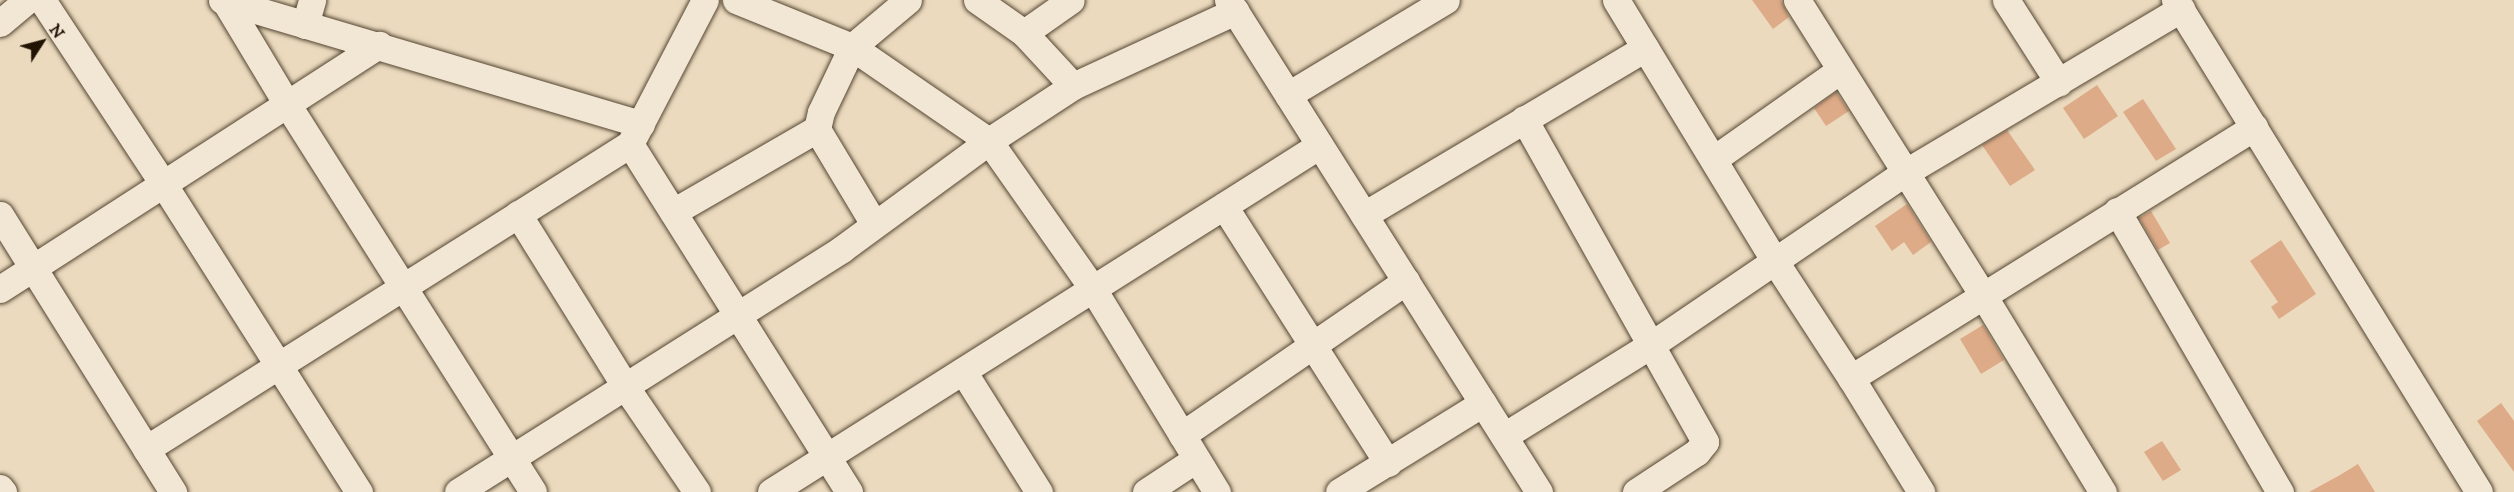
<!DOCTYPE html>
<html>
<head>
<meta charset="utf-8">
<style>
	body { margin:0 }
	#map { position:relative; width:2514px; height:492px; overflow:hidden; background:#ebdabe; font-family:"IM FELL DW Pica",serif }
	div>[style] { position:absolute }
	.building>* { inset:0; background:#deab88 }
	.roads { filter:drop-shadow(0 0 2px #544632) drop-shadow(0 0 2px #544632) }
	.minor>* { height:27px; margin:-13.5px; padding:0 13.5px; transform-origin:13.5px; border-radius:13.5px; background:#f2e7d5 }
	span { translate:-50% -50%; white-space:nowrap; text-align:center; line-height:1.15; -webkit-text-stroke:4.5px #f2e7d5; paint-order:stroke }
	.north { position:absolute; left:12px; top:12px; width:60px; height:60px; -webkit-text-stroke:4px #f2e7d5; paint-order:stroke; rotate:54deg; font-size:16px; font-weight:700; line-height:24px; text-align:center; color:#211404 }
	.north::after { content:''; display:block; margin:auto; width:21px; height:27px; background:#211404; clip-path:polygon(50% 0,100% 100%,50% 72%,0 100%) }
</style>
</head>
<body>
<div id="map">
	<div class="building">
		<div style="clip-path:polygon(1752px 0,1781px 0,1789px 17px,1773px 29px)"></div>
		<div style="clip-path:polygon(2097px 85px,2118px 116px,2084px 139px,2063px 108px)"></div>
		<div style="clip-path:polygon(1836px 92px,1849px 111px,1826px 126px,1814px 108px)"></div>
		<div style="clip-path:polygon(2143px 99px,2176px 149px,2156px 161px,2123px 112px)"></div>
		<div style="clip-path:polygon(2007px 130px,2035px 170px,2010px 186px,1982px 145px)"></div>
		<div style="clip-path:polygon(1907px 204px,1931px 242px,1913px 255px,1904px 242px,1892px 251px,1875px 226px)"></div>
		<div style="clip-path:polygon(2151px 211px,2170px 243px,2158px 250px,2139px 218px)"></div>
		<div style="clip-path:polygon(2281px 240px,2316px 294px,2279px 319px,2271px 307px,2278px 302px,2250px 261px)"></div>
		<div style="clip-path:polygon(1983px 325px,2004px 360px,1981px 374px,1960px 339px)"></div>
		<div style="clip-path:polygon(2501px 403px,2514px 421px,2514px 472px,2477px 421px)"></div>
		<div style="clip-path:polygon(2162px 441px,2181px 470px,2163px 481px,2144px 452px)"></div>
		<div style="clip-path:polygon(2358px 464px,2375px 492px,2309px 492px,2340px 475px)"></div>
	</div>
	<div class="roads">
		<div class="minor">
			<div style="left:42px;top:0;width:222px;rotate:56.6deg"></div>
			<div style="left:164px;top:185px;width:364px;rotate:57.6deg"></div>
			<div style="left:222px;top:0;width:437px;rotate:16.5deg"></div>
			<div style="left:736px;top:0;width:125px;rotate:22.1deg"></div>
			<div style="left:852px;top:47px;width:166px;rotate:34.5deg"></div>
			<div style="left:989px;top:141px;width:181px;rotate:54.9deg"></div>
			<div style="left:1093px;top:289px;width:238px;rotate:58.6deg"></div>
			<div style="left:977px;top:0;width:57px;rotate:35.1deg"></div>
			<div style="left:1024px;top:33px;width:72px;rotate:47.2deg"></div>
			<div style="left:1073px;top:86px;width:179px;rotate:-24.8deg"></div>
			<div style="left:1228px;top:0;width:582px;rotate:57.7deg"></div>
			<div style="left:1616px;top:0;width:304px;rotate:58.7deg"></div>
			<div style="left:1774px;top:260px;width:141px;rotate:56.9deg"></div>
			<div style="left:1851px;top:378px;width:134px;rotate:58.4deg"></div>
			<div style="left:1797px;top:0;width:349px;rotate:57.8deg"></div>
			<div style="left:1983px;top:295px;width:231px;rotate:58.7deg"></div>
			<div style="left:2006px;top:0;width:98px;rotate:57.4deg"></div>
			<div style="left:2175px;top:0;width:578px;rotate:58.29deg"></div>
			<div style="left:225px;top:1px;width:120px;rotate:59deg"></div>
			<div style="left:287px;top:104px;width:459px;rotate:57.6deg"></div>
			<div style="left:0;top:23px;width:35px;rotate:-40deg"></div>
			<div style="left:305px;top:25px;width:26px;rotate:-74deg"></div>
			<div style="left:1024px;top:33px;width:57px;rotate:-35.1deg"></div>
			<div style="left:1288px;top:95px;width:184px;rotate:-31deg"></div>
			<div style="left:1524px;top:119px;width:370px;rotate:60.7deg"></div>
			<div style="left:1705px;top:442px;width:13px;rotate:129deg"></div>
			<div style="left:1697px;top:452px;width:73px;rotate:146.7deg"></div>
			<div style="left:630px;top:144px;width:411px;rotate:57.8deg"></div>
			<div style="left:1714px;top:159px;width:154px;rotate:-35.2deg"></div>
			<div style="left:1224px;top:206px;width:305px;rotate:57.5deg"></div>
			<div style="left:2117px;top:211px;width:325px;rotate:59.9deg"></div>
			<div style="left:673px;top:212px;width:166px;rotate:-30deg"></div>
			<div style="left:518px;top:214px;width:203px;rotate:58.1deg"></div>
			<div style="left:625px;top:386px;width:128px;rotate:55.8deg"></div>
			<div style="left:0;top:215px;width:327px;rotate:58deg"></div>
			<div style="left:1364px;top:215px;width:327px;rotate:-30.7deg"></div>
			<div style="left:874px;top:224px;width:111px;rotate:-121deg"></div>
			<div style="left:817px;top:129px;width:17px;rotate:-77deg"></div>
			<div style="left:821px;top:112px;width:72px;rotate:-64.5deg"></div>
			<div style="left:852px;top:47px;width:73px;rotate:-40deg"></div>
			<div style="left:0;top:289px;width:451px;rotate:-32.8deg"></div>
			<div style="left:963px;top:371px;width:143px;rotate:57.9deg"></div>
			<div style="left:1851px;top:378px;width:475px;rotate:-31.9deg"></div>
			<div style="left:1182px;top:435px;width:272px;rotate:-34.5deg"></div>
			<div style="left:1504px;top:436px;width:173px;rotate:-31.8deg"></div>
			<div style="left:1651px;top:345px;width:308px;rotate:-34.2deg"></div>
			<div style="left:1906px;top:172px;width:320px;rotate:-30.7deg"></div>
			<div style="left:146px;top:449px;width:572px;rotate:-32.22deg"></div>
			<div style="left:630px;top:144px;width:162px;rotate:-62.5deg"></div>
			<div style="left:0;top:488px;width:5px;rotate:53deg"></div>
			<div style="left:458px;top:492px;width:454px;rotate:-32.3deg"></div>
			<div style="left:842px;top:249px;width:182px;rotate:-36.3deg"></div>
			<div style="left:989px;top:141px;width:100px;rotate:-33.2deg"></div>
			<div style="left:771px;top:492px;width:649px;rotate:-32.3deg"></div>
			<div style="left:1146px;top:492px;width:60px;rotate:-33.4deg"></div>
			<div style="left:1339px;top:492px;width:169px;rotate:-31.7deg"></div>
		</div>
	</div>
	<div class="north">N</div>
</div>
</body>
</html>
